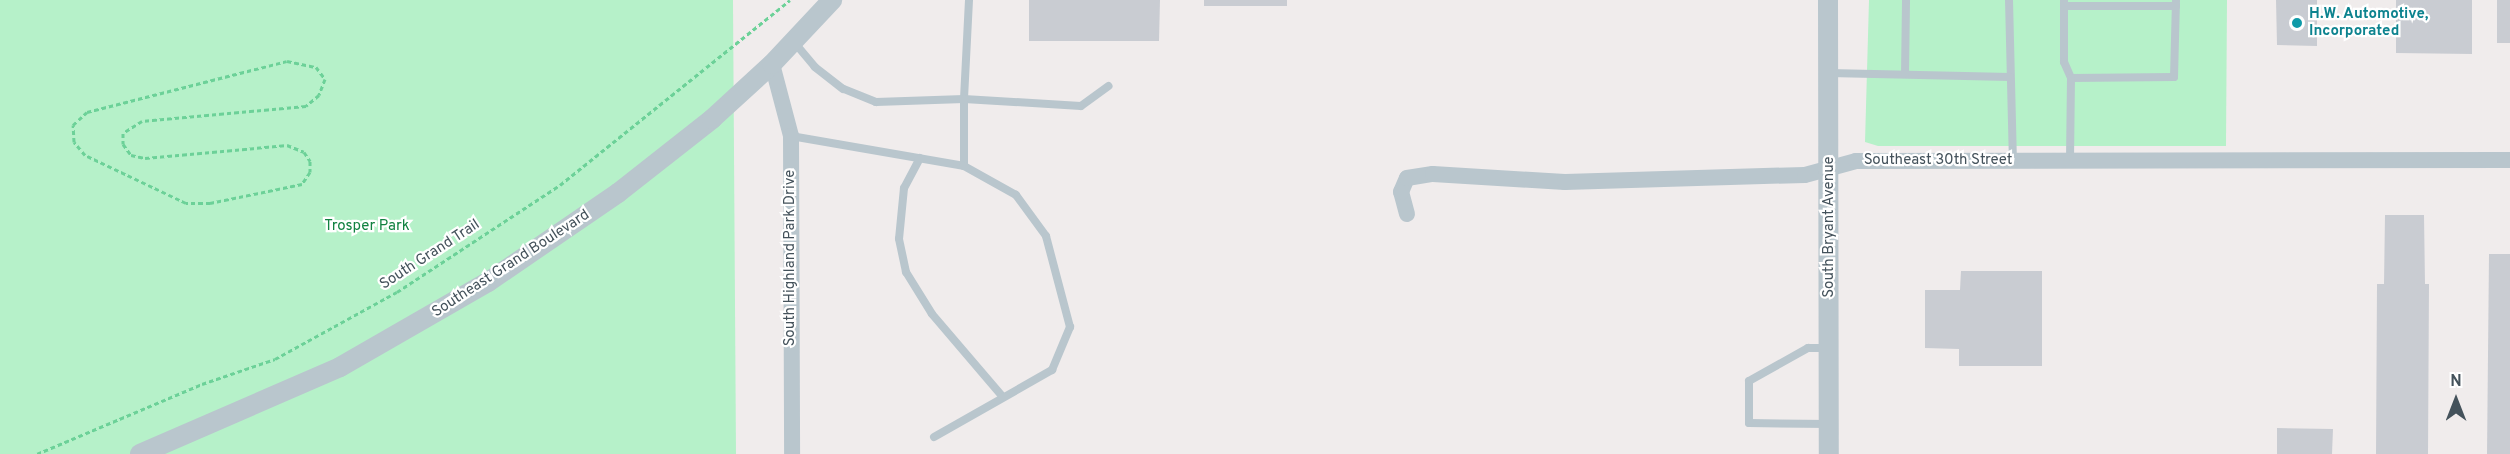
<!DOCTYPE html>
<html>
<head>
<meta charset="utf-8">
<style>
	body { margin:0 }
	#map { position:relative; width:2510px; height:454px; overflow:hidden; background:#f0ecec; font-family:Overpass,sans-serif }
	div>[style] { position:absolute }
	.green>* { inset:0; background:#b6f1c9 }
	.building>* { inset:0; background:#c9ccd2 }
	.path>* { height:3px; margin-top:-1.5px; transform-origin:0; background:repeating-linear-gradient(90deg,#6cd198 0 4.5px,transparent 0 7.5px) }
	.service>* { height:8px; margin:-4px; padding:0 4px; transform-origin:4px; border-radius:4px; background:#b9c6cd }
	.minor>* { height:16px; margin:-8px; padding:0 8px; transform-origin:8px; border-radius:8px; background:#b9c6cd }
	.tertiary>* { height:20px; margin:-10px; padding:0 10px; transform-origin:10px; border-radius:10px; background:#b9c6cd }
	.dots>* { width:16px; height:16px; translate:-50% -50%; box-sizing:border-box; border:3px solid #fff; border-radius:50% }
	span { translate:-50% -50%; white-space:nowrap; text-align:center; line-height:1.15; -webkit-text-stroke:4.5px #fff; paint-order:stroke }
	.culture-label { font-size:15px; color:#0d838f; font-weight:700 }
	.left { translate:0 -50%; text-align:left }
	.street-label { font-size:15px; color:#44525b }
	.park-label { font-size:15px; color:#108140 }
	.north { position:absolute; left:2426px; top:370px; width:60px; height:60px; -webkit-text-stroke:4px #fff; paint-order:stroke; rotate:0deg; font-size:16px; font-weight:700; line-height:24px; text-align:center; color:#44525b }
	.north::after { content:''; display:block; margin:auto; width:21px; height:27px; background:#44525b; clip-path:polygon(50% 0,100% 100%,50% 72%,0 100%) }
</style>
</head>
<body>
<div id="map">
	<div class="green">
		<div style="clip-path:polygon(0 0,733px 0,736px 454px,0 454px)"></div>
		<div style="clip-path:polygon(1869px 0,2227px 0,2226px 146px,1878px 146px,1865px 142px)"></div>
	</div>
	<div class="building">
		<div style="clip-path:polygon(1029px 0,1160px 0,1159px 41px,1029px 41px)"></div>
		<div style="clip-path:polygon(1204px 0,1287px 0,1287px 6px,1204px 6px)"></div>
		<div style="clip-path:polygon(2276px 0,2317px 0,2317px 46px,2277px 45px)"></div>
		<div style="clip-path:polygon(2396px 0,2472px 0,2472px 54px,2396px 53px)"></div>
		<div style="clip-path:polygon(2497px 0,2510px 0,2510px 43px,2497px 43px)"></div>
		<div style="clip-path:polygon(2385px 215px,2424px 215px,2425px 284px,2429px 284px,2428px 454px,2376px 454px,2377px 284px,2384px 284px)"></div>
		<div style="clip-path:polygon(2489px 254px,2510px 254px,2510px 454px,2487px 454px)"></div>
		<div style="clip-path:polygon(1961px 271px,2042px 271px,2042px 366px,1959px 366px,1959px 349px,1925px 348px,1925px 290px,1960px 290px)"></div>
		<div style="clip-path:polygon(2277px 428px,2333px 429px,2332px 454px,2277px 454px)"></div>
	</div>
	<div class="path">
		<div style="left:287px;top:61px;width:30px;rotate:12deg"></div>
		<div style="left:316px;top:67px;width:15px;rotate:53deg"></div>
		<div style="left:325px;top:79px;width:17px;rotate:111deg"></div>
		<div style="left:319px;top:95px;width:17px;rotate:140deg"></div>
		<div style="left:306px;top:106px;width:165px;rotate:174.8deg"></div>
		<div style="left:142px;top:121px;width:22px;rotate:148deg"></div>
		<div style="left:123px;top:133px;width:11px;rotate:90deg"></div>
		<div style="left:123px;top:144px;width:14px;rotate:54deg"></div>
		<div style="left:131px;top:155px;width:14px;rotate:12deg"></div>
		<div style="left:145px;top:158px;width:143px;rotate:-5.2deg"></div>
		<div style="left:287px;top:145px;width:18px;rotate:22deg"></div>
		<div style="left:304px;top:152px;width:11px;rotate:56deg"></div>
		<div style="left:310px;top:161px;width:11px;rotate:90deg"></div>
		<div style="left:310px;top:172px;width:14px;rotate:124deg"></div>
		<div style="left:302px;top:184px;width:94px;rotate:168.3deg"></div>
		<div style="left:210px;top:203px;width:24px;rotate:180deg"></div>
		<div style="left:186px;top:203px;width:112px;rotate:-154.6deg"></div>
		<div style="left:85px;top:155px;width:17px;rotate:-130deg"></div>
		<div style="left:74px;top:142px;width:17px;rotate:-93deg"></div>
		<div style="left:73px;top:125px;width:19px;rotate:-43deg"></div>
		<div style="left:87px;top:112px;width:206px;rotate:-14.3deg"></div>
		<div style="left:37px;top:454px;width:179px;rotate:-23deg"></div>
		<div style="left:202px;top:384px;width:77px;rotate:-18.9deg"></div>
		<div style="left:275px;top:359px;width:139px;rotate:-28.8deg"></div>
		<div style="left:397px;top:292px;width:195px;rotate:-33.3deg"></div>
		<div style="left:560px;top:185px;width:295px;rotate:-38.8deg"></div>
	</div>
	<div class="service">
		<div style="left:969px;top:0;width:99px;rotate:92.9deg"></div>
		<div style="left:964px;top:99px;width:117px;rotate:3.4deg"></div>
		<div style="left:1081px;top:106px;width:34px;rotate:-36deg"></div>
		<div style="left:2009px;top:0;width:160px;rotate:88.6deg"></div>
		<div style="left:2064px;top:0;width:62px;rotate:90deg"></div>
		<div style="left:2064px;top:62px;width:17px;rotate:66deg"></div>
		<div style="left:2071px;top:78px;width:103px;rotate:-0.6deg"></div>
		<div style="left:2174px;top:77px;width:77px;rotate:-88.5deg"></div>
		<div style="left:2064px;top:6px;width:112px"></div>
		<div style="left:1829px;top:73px;width:181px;rotate:1.3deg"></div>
		<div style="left:1905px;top:74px;width:74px;rotate:-89.2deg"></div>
		<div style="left:791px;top:136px;width:176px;rotate:9.8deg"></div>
		<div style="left:964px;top:166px;width:67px;rotate:-90deg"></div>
		<div style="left:964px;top:99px;width:88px;rotate:178deg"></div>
		<div style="left:876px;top:102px;width:35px;rotate:-158deg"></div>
		<div style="left:843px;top:89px;width:36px;rotate:-142deg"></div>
		<div style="left:815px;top:67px;width:33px;rotate:-130deg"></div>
		<div style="left:920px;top:158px;width:34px;rotate:118deg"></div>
		<div style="left:904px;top:188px;width:51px;rotate:95.6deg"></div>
		<div style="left:899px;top:239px;width:34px;rotate:78deg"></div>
		<div style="left:906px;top:272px;width:49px;rotate:58.2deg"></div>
		<div style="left:932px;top:314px;width:109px;rotate:49.5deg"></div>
		<div style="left:2070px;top:160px;width:82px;rotate:-89.3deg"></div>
		<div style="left:1829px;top:424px;width:80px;rotate:-179.3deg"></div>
		<div style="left:1749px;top:423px;width:42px;rotate:-90deg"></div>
		<div style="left:1749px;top:381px;width:68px;rotate:-29.2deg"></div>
		<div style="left:1808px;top:348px;width:21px"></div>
		<div style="left:934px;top:437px;width:136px;rotate:-29.6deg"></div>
		<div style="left:1052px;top:370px;width:47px;rotate:-67.3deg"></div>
		<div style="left:1070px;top:327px;width:94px;rotate:-104.8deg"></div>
		<div style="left:1046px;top:236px;width:51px;rotate:-126.2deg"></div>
		<div style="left:1016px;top:195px;width:60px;rotate:-150.9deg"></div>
	</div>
	<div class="minor">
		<div style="left:772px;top:64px;width:74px;rotate:75.2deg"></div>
		<div style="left:791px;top:136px;width:318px;rotate:89.8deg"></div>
		<div style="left:1407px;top:214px;width:23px;rotate:-105deg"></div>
		<div style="left:1401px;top:192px;width:15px;rotate:-67deg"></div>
		<div style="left:1407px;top:178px;width:26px;rotate:-9deg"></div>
		<div style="left:1433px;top:174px;width:132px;rotate:3.5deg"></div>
		<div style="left:1565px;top:182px;width:240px;rotate:-1.7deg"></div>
		<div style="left:1805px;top:175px;width:53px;rotate:-15.4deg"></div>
		<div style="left:1856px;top:161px;width:654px;rotate:-0.09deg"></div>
	</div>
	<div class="tertiary">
		<div style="left:1828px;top:0;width:454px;rotate:89.9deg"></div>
		<div style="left:140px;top:454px;width:218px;rotate:-23.5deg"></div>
		<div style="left:340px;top:367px;width:171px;rotate:-29.9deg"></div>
		<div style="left:488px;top:282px;width:158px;rotate:-34.4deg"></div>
		<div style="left:618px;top:193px;width:120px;rotate:-38.2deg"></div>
		<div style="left:712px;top:119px;width:81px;rotate:-42.5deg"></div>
		<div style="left:772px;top:64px;width:88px;rotate:-46.8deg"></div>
	</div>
	<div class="dots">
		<div style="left:2297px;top:23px;background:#0f9aa8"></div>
	</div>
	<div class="culture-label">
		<span class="left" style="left:2309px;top:23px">H.W. Automotive,<br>Incorporated</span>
	</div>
	<div class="street-label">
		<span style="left:1938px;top:161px">Southeast 30th Street</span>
		<span style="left:1830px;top:227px;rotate:-90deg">South Bryant Avenue</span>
		<span style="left:430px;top:255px;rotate:-33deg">South Grand Trail</span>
		<span style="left:791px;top:258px;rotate:-90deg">South Highland Park Drive</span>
		<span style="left:511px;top:264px;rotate:-33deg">Southeast Grand Boulevard</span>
	</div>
	<div class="park-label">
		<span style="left:367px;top:227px">Trosper Park</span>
	</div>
	<div class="north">N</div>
</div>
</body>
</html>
